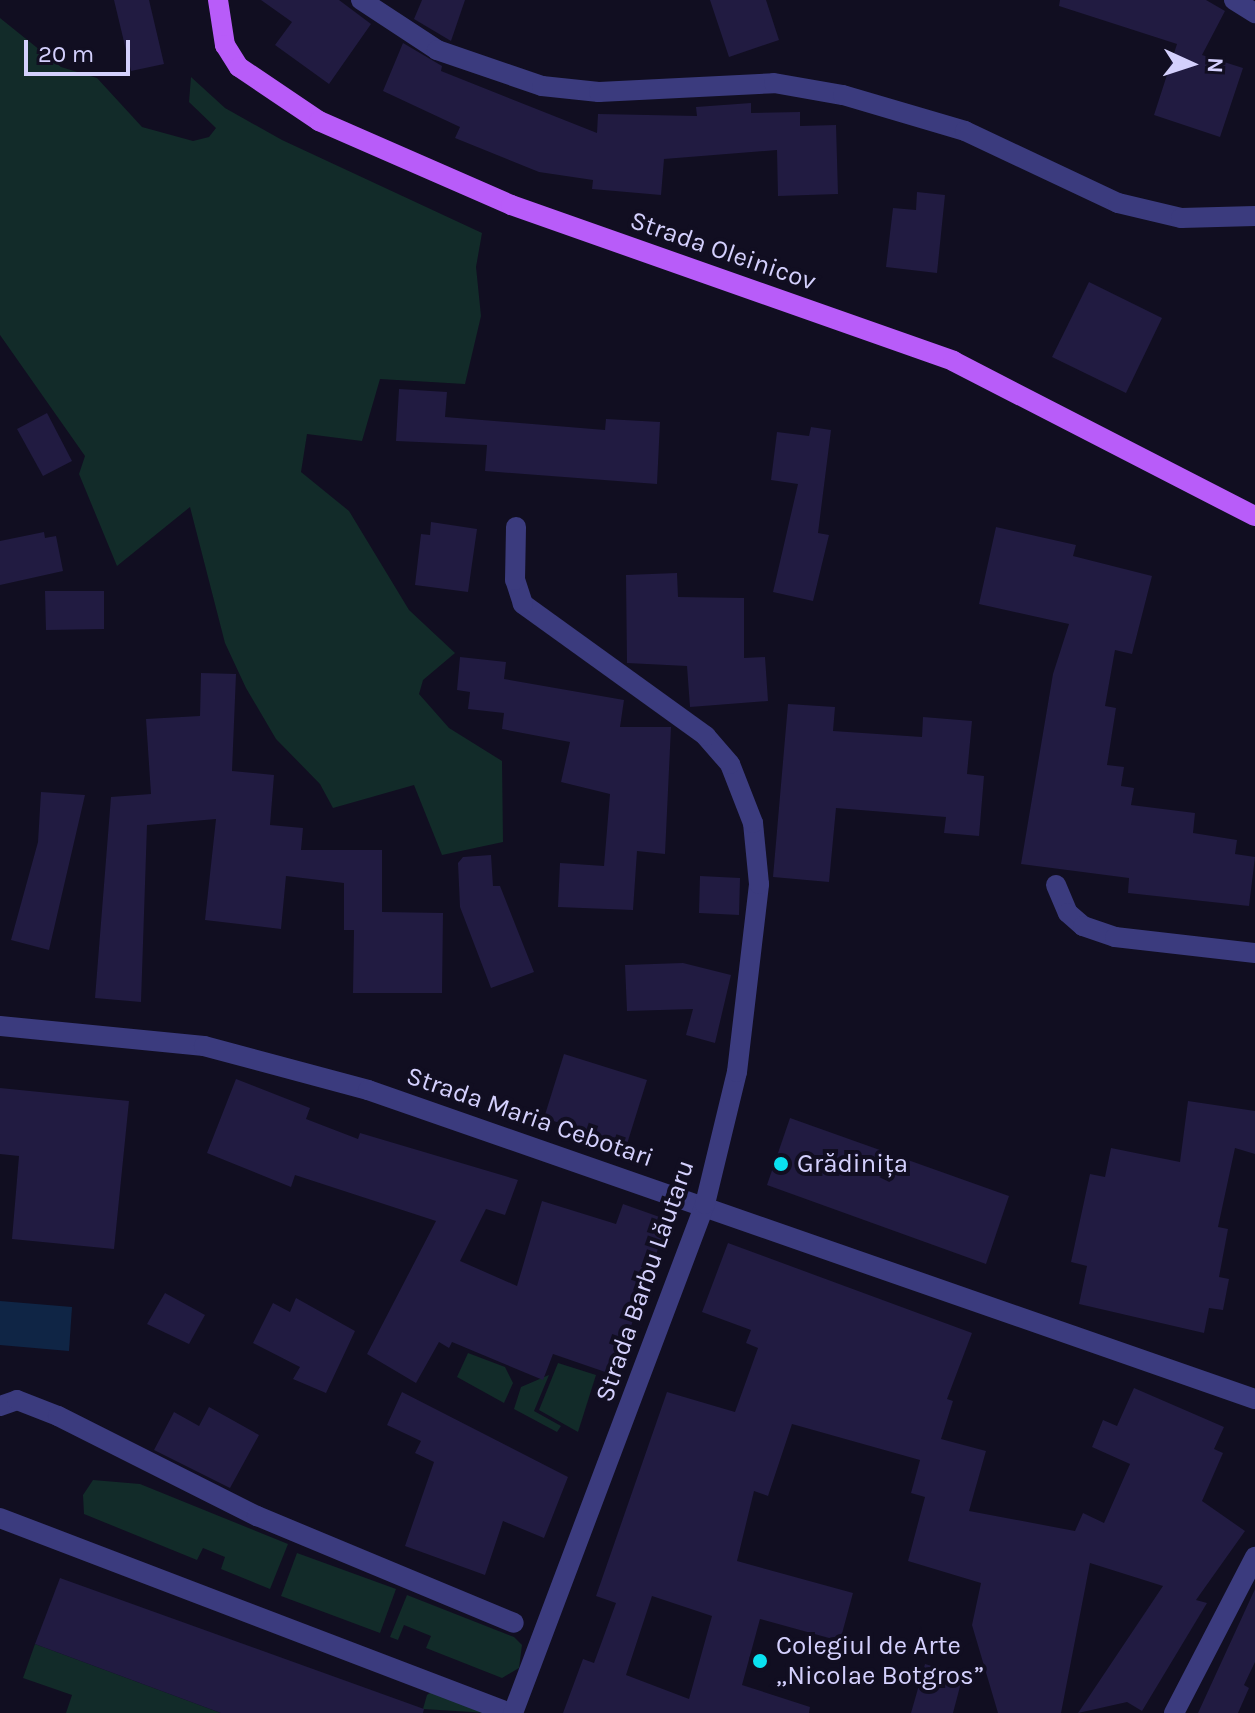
<!DOCTYPE html>
<html>
<head>
<meta charset="utf-8">
<style>
	body { margin:0 }
	#map { position:relative; width:1255px; height:1713px; overflow:hidden; background:#110e21; font-family:Karla,sans-serif }
	div>[style] { position:absolute }
	.green>* { inset:0; background:#122b29 }
	.water>* { inset:0; background:#0f2545 }
	.building>* { inset:0; background:#211b41 }
	.minor>* { height:20px; margin:-10px; padding:0 10px; transform-origin:10px; border-radius:10px; background:#3b3b7e }
	.major>* { height:20px; margin:-10px; padding:0 10px; transform-origin:10px; border-radius:10px; background:#b85cf9 }
	.dots>* { width:22px; height:22px; translate:-50% -50%; box-sizing:border-box; border:4px solid #110e21; border-radius:50% }
	span { translate:-50% -50%; white-space:nowrap; text-align:center; line-height:1.15; -webkit-text-stroke:8px #110e21; paint-order:stroke }
	.street-label { font-size:26px; color:#d4d0fd }
	.poi-label { font-size:26px; color:#d4d0fd }
	.left { translate:0 -50%; text-align:left }
	.north { position:absolute; left:1151px; top:24px; width:80px; height:80px; -webkit-text-stroke:6px #110e21; paint-order:stroke; rotate:93deg; font-size:22px; font-weight:700; line-height:32px; text-align:center; color:#d4d0fd }
	.north::after { content:''; display:block; margin:auto; width:28px; height:36px; background:#d4d0fd; clip-path:polygon(50% 0,100% 100%,50% 72%,0 100%) }
	.scale { position:absolute; left:24px; top:40px; width:106px; height:36px; box-sizing:border-box; border:4px solid #d4d0fd; border-top:0; padding-left:10px; font-size:24px; line-height:28px; white-space:nowrap; color:#d4d0fd; -webkit-text-stroke:6px #110e21; paint-order:stroke }
</style>
</head>
<body>
<div id="map">
	<div class="green">
		<div style="clip-path:polygon(0 18px,61px 67px,97px 78px,142px 127px,193px 141px,209px 137px,216px 128px,189px 102px,191px 77px,225px 108px,282px 140px,482px 233px,476px 267px,481px 316px,465px 384px,380px 379px,362px 441px,307px 434px,301px 472px,349px 511px,409px 610px,455px 653px,423px 680px,419px 694px,449px 728px,502px 761px,503px 842px,442px 855px,414px 785px,333px 808px,320px 784px,276px 739px,246px 688px,225px 643px,190px 507px,117px 566px,79px 474px,85px 456px,0 335px)"></div>
		<div style="clip-path:polygon(468px 1353px,505px 1367px,513px 1383px,504px 1403px,457px 1377px)"></div>
		<div style="clip-path:polygon(558px 1363px,596px 1375px,578px 1432px,539px 1410px)"></div>
		<div style="clip-path:polygon(549px 1375px,534px 1411px,561px 1426px,557px 1432px,514px 1409px,521px 1387px)"></div>
		<div style="clip-path:polygon(93px 1480px,140px 1484px,288px 1544px,270px 1589px,221px 1569px,225px 1557px,203px 1548px,197px 1560px,84px 1514px,83px 1495px)"></div>
		<div style="clip-path:polygon(297px 1553px,396px 1589px,380px 1633px,281px 1596px)"></div>
		<div style="clip-path:polygon(407px 1595px,514px 1637px,522px 1645px,519px 1668px,502px 1678px,426px 1648px,431px 1636px,404px 1625px,398px 1640px,390px 1637px)"></div>
		<div style="clip-path:polygon(35px 1644px,221px 1713px,66px 1713px,72px 1695px,23px 1678px)"></div>
		<div style="clip-path:polygon(443px 1683px,488px 1713px,423px 1709px,427px 1695px)"></div>
	</div>
	<div class="water">
		<div style="clip-path:polygon(0 1301px,72px 1307px,69px 1351px,0 1345px)"></div>
	</div>
	<div class="building">
		<div style="clip-path:polygon(114px 0,149px 0,164px 64px,131px 71px)"></div>
		<div style="clip-path:polygon(261px 0,339px 0,371px 24px,329px 84px,275px 45px,292px 22px)"></div>
		<div style="clip-path:polygon(422px 0,465px 0,451px 41px,414px 19px)"></div>
		<div style="clip-path:polygon(710px 0,766px 0,779px 40px,729px 57px)"></div>
		<div style="clip-path:polygon(1060px 0,1206px 0,1225px 11px,1202px 55px,1243px 68px,1220px 137px,1154px 115px,1177px 44px,1059px 6px)"></div>
		<div style="clip-path:polygon(403px 43px,442px 66px,441px 71px,597px 133px,598px 114px,697px 116px,696px 107px,751px 103px,751px 113px,800px 112px,800px 126px,836px 125px,838px 194px,778px 196px,777px 150px,664px 159px,661px 195px,592px 189px,593px 180px,539px 172px,455px 138px,460px 127px,383px 91px)"></div>
		<div style="clip-path:polygon(917px 192px,945px 195px,937px 273px,886px 267px,893px 208px,916px 210px)"></div>
		<div style="clip-path:polygon(1089px 282px,1162px 318px,1126px 393px,1052px 357px)"></div>
		<div style="clip-path:polygon(399px 389px,447px 392px,445px 417px,605px 430px,606px 419px,660px 422px,657px 484px,485px 471px,487px 445px,396px 441px)"></div>
		<div style="clip-path:polygon(47px 413px,72px 461px,43px 476px,17px 429px)"></div>
		<div style="clip-path:polygon(811px 427px,831px 430px,818px 533px,829px 535px,813px 601px,773px 592px,798px 484px,771px 480px,777px 432px,809px 436px)"></div>
		<div style="clip-path:polygon(431px 522px,477px 529px,468px 592px,415px 585px,421px 534px,430px 535px)"></div>
		<div style="clip-path:polygon(996px 527px,1076px 545px,1073px 556px,1152px 576px,1132px 654px,1115px 650px,1105px 706px,1116px 708px,1107px 765px,1124px 767px,1121px 786px,1134px 788px,1131px 805px,1195px 813px,1193px 833px,1237px 840px,1235px 854px,1255px 857px,1249px 906px,1128px 893px,1129px 878px,1021px 864px,1053px 674px,1069px 624px,979px 604px)"></div>
		<div style="clip-path:polygon(44px 532px,45px 538px,56px 536px,63px 571px,0 585px,0 541px)"></div>
		<div style="clip-path:polygon(677px 573px,678px 597px,744px 598px,744px 658px,765px 657px,768px 701px,690px 707px,687px 666px,627px 663px,626px 575px)"></div>
		<div style="clip-path:polygon(45px 591px,104px 591px,104px 629px,46px 630px)"></div>
		<div style="clip-path:polygon(460px 657px,506px 662px,504px 679px,624px 700px,620px 727px,671px 727px,665px 854px,637px 851px,633px 910px,558px 907px,560px 863px,604px 866px,610px 794px,561px 782px,570px 742px,502px 729px,504px 713px,468px 709px,470px 692px,457px 690px)"></div>
		<div style="clip-path:polygon(201px 673px,236px 674px,232px 771px,274px 775px,270px 825px,303px 828px,301px 850px,382px 850px,382px 912px,443px 913px,442px 993px,353px 993px,354px 930px,344px 930px,344px 883px,286px 876px,281px 929px,205px 920px,216px 819px,147px 825px,141px 1002px,95px 998px,111px 797px,151px 794px,146px 719px,200px 716px)"></div>
		<div style="clip-path:polygon(788px 704px,835px 707px,833px 731px,922px 737px,923px 717px,972px 721px,967px 774px,984px 776px,979px 836px,944px 833px,946px 817px,836px 808px,829px 882px,773px 877px)"></div>
		<div style="clip-path:polygon(41px 792px,85px 795px,49px 950px,11px 940px,38px 842px)"></div>
		<div style="clip-path:polygon(491px 855px,493px 886px,500px 886px,534px 972px,491px 988px,460px 907px,458px 863px,463px 857px)"></div>
		<div style="clip-path:polygon(700px 876px,740px 878px,739px 915px,699px 913px)"></div>
		<div style="clip-path:polygon(683px 963px,731px 975px,715px 1043px,686px 1035px,693px 1009px,627px 1011px,625px 965px)"></div>
		<div style="clip-path:polygon(564px 1054px,647px 1080px,627px 1144px,544px 1118px)"></div>
		<div style="clip-path:polygon(236px 1079px,310px 1108px,306px 1119px,358px 1139px,360px 1133px,518px 1180px,505px 1215px,486px 1209px,460px 1261px,517px 1286px,542px 1201px,616px 1224px,623px 1204px,668px 1220px,614px 1375px,553px 1354px,543px 1380px,452px 1342px,449px 1348px,439px 1342px,416px 1383px,367px 1354px,436px 1221px,295px 1175px,291px 1187px,207px 1153px)"></div>
		<div style="clip-path:polygon(0 1088px,129px 1101px,114px 1249px,12px 1239px,19px 1156px,0 1154px)"></div>
		<div style="clip-path:polygon(1188px 1101px,1255px 1111px,1255px 1154px,1235px 1148px,1218px 1227px,1228px 1229px,1219px 1277px,1229px 1279px,1223px 1310px,1209px 1308px,1204px 1333px,1079px 1304px,1087px 1266px,1071px 1262px,1090px 1174px,1105px 1177px,1111px 1148px,1180px 1162px)"></div>
		<div style="clip-path:polygon(790px 1118px,1009px 1196px,986px 1264px,767px 1185px)"></div>
		<div style="clip-path:polygon(evenodd,728px 1243px,972px 1333px,947px 1399px,953px 1401px,941px 1439px,986px 1451px,969px 1511px,1075px 1531px,1083px 1513px,1104px 1523px,1130px 1464px,1092px 1447px,1103px 1420px,1117px 1426px,1134px 1388px,1224px 1427px,1214px 1449px,1223px 1453px,1202px 1501px,1245px 1531px,1196px 1600px,1207px 1603px,1142px 1711px,1127px 1702px,1078px 1713px,1163px 1586px,1090px 1563px,1061px 1713px,998px 1713px,972px 1625px,981px 1583px,908px 1561px,925px 1497px,911px 1493px,920px 1460px,792px 1424px,768px 1496px,754px 1491px,737px 1561px,853px 1593px,840px 1641px,760px 1619px,742px 1685px,810px 1707px,809px 1713px,563px 1713px,583px 1659px,594px 1663px,616px 1603px,596px 1596px,667px 1392px,735px 1412px,758px 1348px,746px 1343px,751px 1330px,702px 1312px,728px 1243px,652px 1596px,712px 1616px,689px 1699px,626px 1675px,652px 1596px)"></div>
		<div style="clip-path:polygon(165px 1293px,205px 1315px,189px 1344px,147px 1324px)"></div>
		<div style="clip-path:polygon(296px 1298px,355px 1331px,326px 1393px,293px 1379px,300px 1367px,253px 1343px,273px 1303px,290px 1312px)"></div>
		<div style="clip-path:polygon(402px 1392px,568px 1477px,544px 1538px,503px 1521px,485px 1575px,405px 1546px,434px 1462px,415px 1453px,421px 1441px,387px 1425px)"></div>
		<div style="clip-path:polygon(209px 1407px,259px 1435px,230px 1488px,154px 1450px,174px 1412px,199px 1426px)"></div>
		<div style="clip-path:polygon(60px 1578px,424px 1709px,423px 1713px,221px 1713px,35px 1644px)"></div>
		<div style="clip-path:polygon(1255px 1589px,1255px 1662px,1244px 1685px,1249px 1688px,1238px 1713px,1198px 1713px)"></div>
		<div style="clip-path:polygon(925px 1664px,963px 1675px,953px 1713px,911px 1713px)"></div>
	</div>
	<div class="minor">
		<div style="left:361px;top:0;width:91px;rotate:33.3deg"></div>
		<div style="left:437px;top:50px;width:111px;rotate:18.9deg"></div>
		<div style="left:542px;top:86px;width:57px;rotate:6deg"></div>
		<div style="left:599px;top:92px;width:175px;rotate:-2.9deg"></div>
		<div style="left:774px;top:83px;width:70px;rotate:9.9deg"></div>
		<div style="left:843px;top:95px;width:127px;rotate:16.4deg"></div>
		<div style="left:965px;top:131px;width:169px;rotate:25.2deg"></div>
		<div style="left:1118px;top:203px;width:65px;rotate:13.4deg"></div>
		<div style="left:1181px;top:218px;width:74px;rotate:-1.5deg"></div>
		<div style="left:1234px;top:0;width:25px;rotate:32deg"></div>
		<div style="left:1056px;top:885px;width:30px;rotate:67deg"></div>
		<div style="left:1068px;top:913px;width:20px;rotate:41deg"></div>
		<div style="left:1083px;top:926px;width:34px;rotate:19deg"></div>
		<div style="left:1115px;top:937px;width:141px;rotate:6.5deg"></div>
		<div style="left:0;top:1026px;width:205px;rotate:5.6deg"></div>
		<div style="left:204px;top:1046px;width:170px;rotate:15deg"></div>
		<div style="left:368px;top:1090px;width:939px;rotate:19.21deg"></div>
		<div style="left:0;top:1406px;width:18px;rotate:-19deg"></div>
		<div style="left:17px;top:1400px;width:44px;rotate:21.3deg"></div>
		<div style="left:58px;top:1416px;width:223px;rotate:26.7deg"></div>
		<div style="left:257px;top:1516px;width:278px;rotate:22.6deg"></div>
		<div style="left:0;top:1518px;width:546px;rotate:20.92deg"></div>
		<div style="left:513px;top:1713px;width:544px;rotate:-69.33deg"></div>
		<div style="left:705px;top:1204px;width:136px;rotate:-76.4deg"></div>
		<div style="left:737px;top:1072px;width:189px;rotate:-83.3deg"></div>
		<div style="left:759px;top:884px;width:61px;rotate:-95.6deg"></div>
		<div style="left:753px;top:823px;width:63px;rotate:-111.3deg"></div>
		<div style="left:730px;top:764px;width:37px;rotate:-131deg"></div>
		<div style="left:706px;top:736px;width:226px;rotate:-144.2deg"></div>
		<div style="left:523px;top:604px;width:25px;rotate:-108deg"></div>
		<div style="left:515px;top:580px;width:53px;rotate:-88.9deg"></div>
		<div style="left:1174px;top:1713px;width:176px;rotate:-62.6deg"></div>
	</div>
	<div class="major">
		<div style="left:218px;top:0;width:46px;rotate:81.2deg"></div>
		<div style="left:225px;top:45px;width:26px;rotate:58deg"></div>
		<div style="left:239px;top:67px;width:97px;rotate:34deg"></div>
		<div style="left:319px;top:121px;width:210px;rotate:23.6deg"></div>
		<div style="left:511px;top:205px;width:469px;rotate:19.4deg"></div>
		<div style="left:953px;top:361px;width:339px;rotate:27.2deg"></div>
	</div>
	<div class="dots">
		<div style="left:781px;top:1164px;background:#0ae1f0"></div>
		<div style="left:760px;top:1661px;background:#0ae1f0"></div>
	</div>
	<div class="street-label">
		<span style="left:723px;top:251px;rotate:19deg">Strada Oleinicov</span>
		<span style="left:530px;top:1117px;rotate:19deg">Strada Maria Cebotari</span>
		<span style="left:645px;top:1281px;rotate:-71deg">Strada Barbu Lăutaru</span>
	</div>
	<div class="poi-label">
		<span class="left" style="left:797px;top:1164px">Grădinița</span>
		<span class="left" style="left:776px;top:1661px">Colegiul de Arte<br>„Nicolae Botgros”</span>
	</div>
	<div class="north">N</div>
	<div class="scale">20 m</div>
</div>
</body>
</html>
